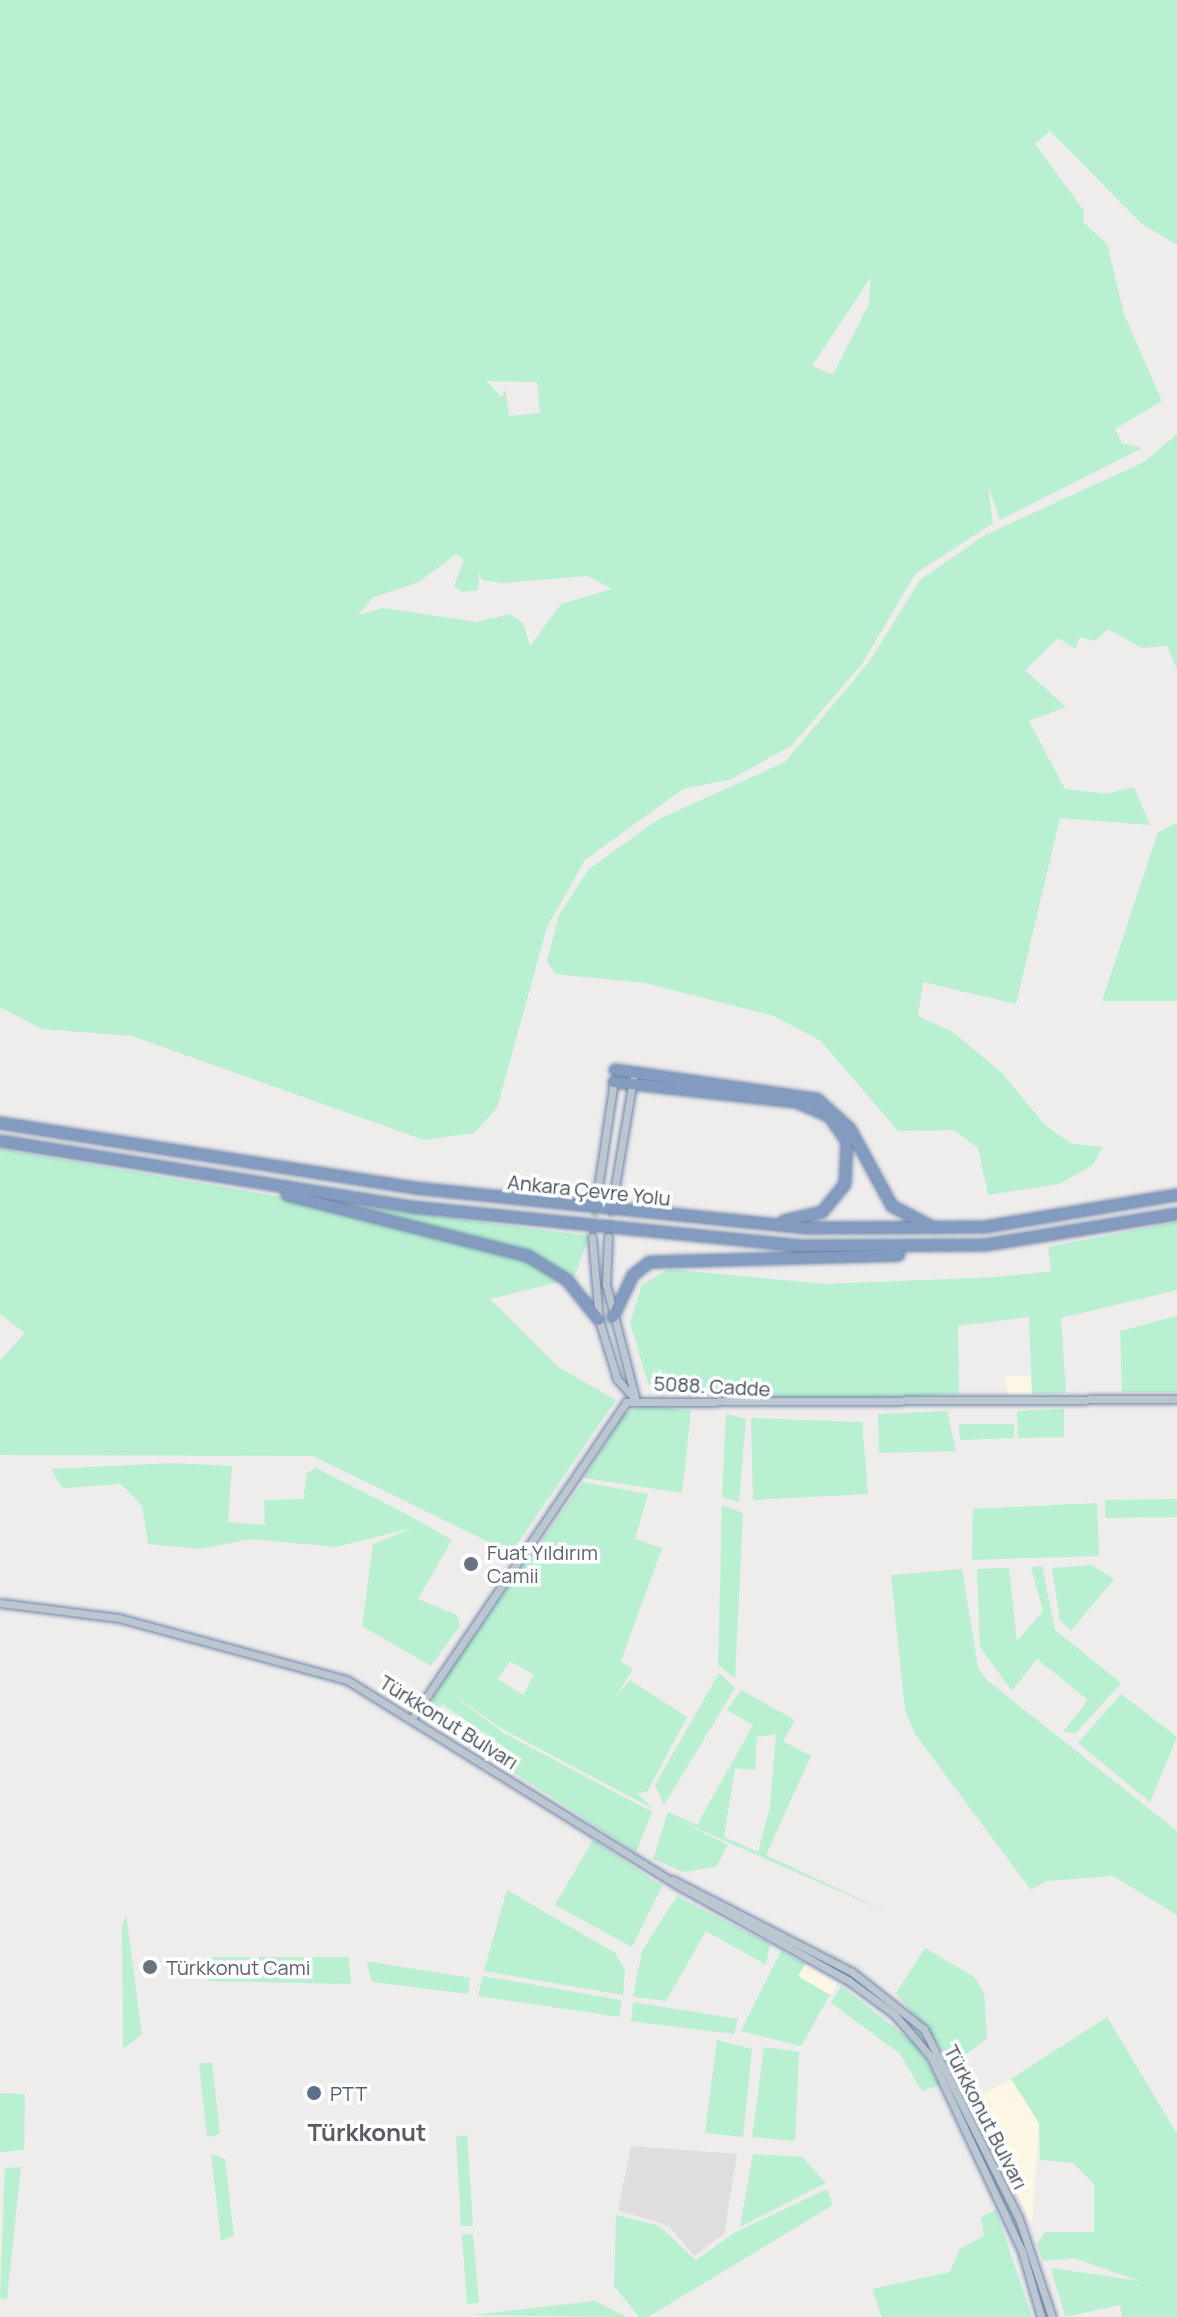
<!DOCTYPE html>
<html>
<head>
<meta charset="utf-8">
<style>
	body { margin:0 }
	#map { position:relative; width:1177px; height:2317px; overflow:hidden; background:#efecec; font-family:Manrope,sans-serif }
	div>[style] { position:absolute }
	.commercial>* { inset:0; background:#fcf7e4 }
	.education>* { inset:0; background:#e0ddde }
	.green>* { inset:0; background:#b8f0d1 }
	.minor-tunnel>* { height:7px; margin-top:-3.5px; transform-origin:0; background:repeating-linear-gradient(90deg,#cdcccf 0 7px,transparent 0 10.5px) }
	.roads { filter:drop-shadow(0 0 2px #6d86a9) drop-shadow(0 0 2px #6d86a9) }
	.minor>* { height:7px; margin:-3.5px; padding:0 3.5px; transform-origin:3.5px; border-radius:3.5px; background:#bcc6d0 }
	.highway>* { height:10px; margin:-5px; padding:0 5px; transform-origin:5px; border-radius:5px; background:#829bbe }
	.dots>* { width:22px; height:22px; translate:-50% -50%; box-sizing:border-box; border:4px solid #fff; border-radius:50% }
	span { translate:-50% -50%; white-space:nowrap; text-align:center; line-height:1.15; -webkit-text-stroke:7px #fff; paint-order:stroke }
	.street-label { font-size:20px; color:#444e5a }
	.worship-label { font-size:20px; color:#5b616d }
	.left { translate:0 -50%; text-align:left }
	.service-label { font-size:20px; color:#4e5e75 }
	.quarter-label { font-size:24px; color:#595c62; font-weight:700 }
</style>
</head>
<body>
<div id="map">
	<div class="commercial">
		<div style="clip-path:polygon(1005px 1376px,1031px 1376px,1032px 1394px,1008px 1394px)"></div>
		<div style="clip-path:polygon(805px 1964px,837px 1983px,830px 1995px,798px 1976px)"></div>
		<div style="clip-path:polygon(1011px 2079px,1039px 2123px,1032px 2225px,971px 2100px)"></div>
	</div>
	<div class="education">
		<div style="clip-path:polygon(631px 2146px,737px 2154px,724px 2234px,694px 2256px,669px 2226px,618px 2210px)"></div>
	</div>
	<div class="green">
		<div style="clip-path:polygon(evenodd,0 0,1177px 0,1177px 245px,1141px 223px,1050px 131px,1035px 144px,1084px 211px,1083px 222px,1107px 244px,1124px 314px,1162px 401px,1115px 429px,1122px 443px,1142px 448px,1000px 520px,988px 485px,993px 523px,915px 574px,862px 664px,792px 745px,732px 779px,683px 789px,585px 860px,547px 927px,497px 1108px,474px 1133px,424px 1140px,132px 1036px,42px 1029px,0 1007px,0 0,871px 277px,869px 304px,833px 375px,812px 366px,871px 277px,0 0,487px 381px,537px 382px,540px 413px,509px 416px,505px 389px,502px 398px,487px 381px,0 0,456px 554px,464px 560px,454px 586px,462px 592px,478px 590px,479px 572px,482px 580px,503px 583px,587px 576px,612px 589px,561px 604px,530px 646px,523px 623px,510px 614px,477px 622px,383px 608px,358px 615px,374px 597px,419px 582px,456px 554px)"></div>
		<div style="clip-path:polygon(1177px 434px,1177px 670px,1167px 646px,1142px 648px,1108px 629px,1095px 641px,1080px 637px,1075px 649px,1058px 638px,1025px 670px,1066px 707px,1029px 721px,1065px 789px,1106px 794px,1134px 787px,1150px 825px,1060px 818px,1016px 1004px,923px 982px,918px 1016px,953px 1032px,1002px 1073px,1045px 1125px,1072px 1144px,1103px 1147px,1093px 1165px,1059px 1184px,988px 1195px,978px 1148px,954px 1130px,898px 1131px,821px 1041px,774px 1016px,645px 983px,555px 974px,547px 961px,559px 915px,588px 870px,657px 820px,785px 762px,869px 662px,920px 580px,985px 535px,1144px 462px)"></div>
		<div style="clip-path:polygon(1177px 823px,1177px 1001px,1102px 1001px,1158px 832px)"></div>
		<div style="clip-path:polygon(0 1149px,270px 1195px,589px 1236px,574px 1278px,490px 1299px,558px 1367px,616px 1400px,511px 1553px,313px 1456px,0 1455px,0 1360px,25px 1333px,0 1314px)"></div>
		<div style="clip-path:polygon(1177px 1222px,1177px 1290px,1061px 1318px,1066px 1393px,1032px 1394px,1029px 1317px,958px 1326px,959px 1394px,783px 1401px,649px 1386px,630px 1323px,642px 1285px,668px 1269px,825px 1284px,999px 1277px,1051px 1271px,1048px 1247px)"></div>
		<div style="clip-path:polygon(1177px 1316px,1177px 1392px,1122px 1392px,1120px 1331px)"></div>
		<div style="clip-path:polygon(644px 1405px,691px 1411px,682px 1493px,584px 1478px,625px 1413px)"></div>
		<div style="clip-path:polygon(1064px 1409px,1064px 1437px,1018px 1438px,1017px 1411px)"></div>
		<div style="clip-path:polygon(947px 1411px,956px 1451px,879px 1453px,878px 1414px)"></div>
		<div style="clip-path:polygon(726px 1414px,746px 1419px,739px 1502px,722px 1497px)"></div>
		<div style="clip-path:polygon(751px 1418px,862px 1422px,868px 1494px,753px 1500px)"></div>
		<div style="clip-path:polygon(959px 1424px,1014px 1424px,1014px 1438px,960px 1440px)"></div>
		<div style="clip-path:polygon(173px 1463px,232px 1466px,228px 1522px,265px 1525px,264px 1500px,303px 1499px,307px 1473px,316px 1468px,410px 1516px,452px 1540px,418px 1599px,457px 1615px,460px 1626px,431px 1666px,362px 1626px,373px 1544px,415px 1527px,336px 1547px,251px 1539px,200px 1549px,148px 1544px,142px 1506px,121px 1484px,62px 1488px,51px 1469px)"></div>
		<div style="clip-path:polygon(evenodd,583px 1482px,648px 1494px,635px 1539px,662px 1548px,621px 1661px,633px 1669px,615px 1698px,630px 1680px,687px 1717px,647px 1792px,637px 1793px,653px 1809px,504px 1730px,442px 1687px,504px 1733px,652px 1812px,636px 1852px,430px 1718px,430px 1705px,448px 1673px,583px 1482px,510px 1661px,534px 1675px,523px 1695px,498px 1679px,510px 1661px,583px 1482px,442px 1704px,514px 1754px,507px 1767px,433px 1721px,442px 1704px)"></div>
		<div style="clip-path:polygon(1177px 1499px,1177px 1517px,1105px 1518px,1105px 1500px)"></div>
		<div style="clip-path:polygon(1097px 1503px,1099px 1556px,972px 1560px,973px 1509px)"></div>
		<div style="clip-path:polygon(722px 1505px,743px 1513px,735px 1678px,718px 1665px)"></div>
		<div style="clip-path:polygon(1092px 1565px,1114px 1579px,1071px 1631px,1060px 1620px,1052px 1568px)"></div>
		<div style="clip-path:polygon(1042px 1566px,1055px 1630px,1121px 1683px,1076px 1733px,1063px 1732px,1088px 1700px,1037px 1659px,1012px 1691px,980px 1647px,977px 1569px,1009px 1568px,1017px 1641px,1043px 1611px,1031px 1567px)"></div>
		<div style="clip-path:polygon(962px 1569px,978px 1668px,988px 1681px,1177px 1831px,1177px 1915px,1113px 1876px,1046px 1881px,1031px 1890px,915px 1734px,905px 1710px,891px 1575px)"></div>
		<div style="clip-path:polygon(719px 1673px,735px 1688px,664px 1805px,655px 1785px)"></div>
		<div style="clip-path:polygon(evenodd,741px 1690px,795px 1720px,783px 1741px,811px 1756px,766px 1855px,898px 1917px,673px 1818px,728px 1845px,716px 1867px,683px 1872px,653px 1859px,668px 1812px,697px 1825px,753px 1725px,727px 1710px,741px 1690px,776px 1734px,770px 1807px,758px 1852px,724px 1837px,735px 1768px,755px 1770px,757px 1737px,776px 1734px)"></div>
		<div style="clip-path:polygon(1121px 1694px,1177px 1737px,1150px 1802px,1078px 1743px)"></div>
		<div style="clip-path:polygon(593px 1840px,662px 1886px,632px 1947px,555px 1905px)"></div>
		<div style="clip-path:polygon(507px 1890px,615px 1953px,625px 1970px,623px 1995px,484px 1971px)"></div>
		<div style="clip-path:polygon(677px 1896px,770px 1944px,766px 1965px,706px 1931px,666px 2001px,633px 1997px,642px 1951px)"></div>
		<div style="clip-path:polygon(126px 1914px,142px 2034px,123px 2049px,122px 1927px)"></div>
		<div style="clip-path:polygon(925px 1948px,974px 1977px,984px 1992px,987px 2038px,954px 2064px,896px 1993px)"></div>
		<div style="clip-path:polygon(781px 1951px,805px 1964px,798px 1976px,830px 1995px,801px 2046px,741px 2031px)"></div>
		<div style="clip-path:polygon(204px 1957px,349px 1957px,351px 1984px,209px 1981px)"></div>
		<div style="clip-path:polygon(366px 1961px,470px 1978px,468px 1994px,372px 1982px)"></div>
		<div style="clip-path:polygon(483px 1976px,621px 2000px,620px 2017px,478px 1996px)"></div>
		<div style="clip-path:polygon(841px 1986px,917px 2045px,940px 2085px,922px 2091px,900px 2054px,831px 2003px)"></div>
		<div style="clip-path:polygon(633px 2002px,738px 2019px,734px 2034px,631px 2021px)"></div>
		<div style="clip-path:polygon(1107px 2017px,1177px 2134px,1177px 2317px,1122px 2317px,1120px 2305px,1065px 2317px,1051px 2268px,1140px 2281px,1074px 2258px,1043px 2261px,1037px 2244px,1045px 2232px,1094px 2232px,1094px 2184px,1073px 2163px,1040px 2160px,1039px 2123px,1011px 2079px)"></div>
		<div style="clip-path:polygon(717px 2040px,752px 2049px,743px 2137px,705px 2133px)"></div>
		<div style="clip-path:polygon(764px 2047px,799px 2052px,795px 2141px,752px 2137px)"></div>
		<div style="clip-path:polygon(199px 2063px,212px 2063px,220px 2133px,214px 2136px,207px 2137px)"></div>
		<div style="clip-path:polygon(0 2093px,25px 2094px,24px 2150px,0 2152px)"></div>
		<div style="clip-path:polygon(467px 2135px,473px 2226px,461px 2226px,456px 2136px)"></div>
		<div style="clip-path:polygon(211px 2154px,225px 2159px,234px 2236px,221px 2241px)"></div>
		<div style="clip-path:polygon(753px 2154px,802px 2157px,826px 2183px,740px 2227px)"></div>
		<div style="clip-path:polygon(21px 2167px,7px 2299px,0 2298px,5px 2168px)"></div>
		<div style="clip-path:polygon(827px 2189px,833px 2205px,648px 2317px,639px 2317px,614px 2286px,616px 2215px,659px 2226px,696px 2260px,734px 2233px)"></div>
		<div style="clip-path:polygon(996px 2210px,1032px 2317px,882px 2317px,872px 2289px,950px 2272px,960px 2249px,984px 2236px,981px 2217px)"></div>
		<div style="clip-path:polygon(473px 2234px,479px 2303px,467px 2304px,462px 2235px)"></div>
		<div style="clip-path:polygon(595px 2301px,627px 2317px,471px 2315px,586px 2302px)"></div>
	</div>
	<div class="minor-tunnel">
		<div style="left:592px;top:1237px;width:34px;rotate:-83deg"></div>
		<div style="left:608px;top:1237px;width:33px;rotate:-83deg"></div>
	</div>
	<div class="roads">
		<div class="minor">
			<div style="left:596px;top:1201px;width:122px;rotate:-81.5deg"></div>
			<div style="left:612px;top:1204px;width:126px;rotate:-80.4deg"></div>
			<div style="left:592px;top:1237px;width:83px;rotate:85.2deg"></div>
			<div style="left:599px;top:1320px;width:62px;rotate:73deg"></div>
			<div style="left:617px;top:1379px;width:27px;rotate:48deg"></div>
			<div style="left:608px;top:1237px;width:47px;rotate:92.4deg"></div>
			<div style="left:606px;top:1284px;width:117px;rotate:75.6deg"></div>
			<div style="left:0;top:1603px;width:120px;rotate:7.2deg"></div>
			<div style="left:119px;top:1618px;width:236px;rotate:15.2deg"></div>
			<div style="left:347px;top:1680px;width:393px;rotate:31.8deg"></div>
			<div style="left:681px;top:1887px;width:193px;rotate:29.2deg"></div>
			<div style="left:849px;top:1981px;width:56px;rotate:36.3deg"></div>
			<div style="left:894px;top:2014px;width:57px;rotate:49.3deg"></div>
			<div style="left:931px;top:2057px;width:214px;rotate:64.9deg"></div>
			<div style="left:1022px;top:2251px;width:69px;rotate:73.9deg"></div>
			<div style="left:413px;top:1717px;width:380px;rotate:-55.9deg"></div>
			<div style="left:626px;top:1402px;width:551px;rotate:-0.31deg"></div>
			<div style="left:673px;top:1880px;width:201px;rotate:27.2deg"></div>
			<div style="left:852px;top:1972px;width:92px;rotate:38.4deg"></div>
			<div style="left:924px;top:2029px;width:212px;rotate:63.4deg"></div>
			<div style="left:1019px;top:2219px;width:103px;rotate:71.4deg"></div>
		</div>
		<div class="highway">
			<div style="left:615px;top:1070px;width:204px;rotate:8.2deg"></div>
			<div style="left:817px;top:1099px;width:45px;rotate:42.3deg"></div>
			<div style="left:850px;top:1129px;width:88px;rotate:61.4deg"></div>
			<div style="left:892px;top:1206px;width:47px;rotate:27.6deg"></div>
			<div style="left:614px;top:1082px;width:183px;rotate:6.3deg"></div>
			<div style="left:796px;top:1102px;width:36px;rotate:23deg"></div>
			<div style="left:829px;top:1116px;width:32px;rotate:55deg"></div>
			<div style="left:847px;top:1142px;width:42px;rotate:92.7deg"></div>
			<div style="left:845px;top:1184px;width:36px;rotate:129deg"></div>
			<div style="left:822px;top:1212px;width:39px;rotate:167deg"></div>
			<div style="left:0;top:1123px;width:419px;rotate:8.9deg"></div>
			<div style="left:414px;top:1188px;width:393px;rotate:5.8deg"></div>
			<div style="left:805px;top:1228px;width:180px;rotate:-0.3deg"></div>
			<div style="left:985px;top:1227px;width:195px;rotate:-9.5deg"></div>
			<div style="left:0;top:1141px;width:416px;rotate:9.1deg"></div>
			<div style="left:411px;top:1207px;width:395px;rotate:5.7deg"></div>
			<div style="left:804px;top:1246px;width:181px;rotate:-0.3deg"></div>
			<div style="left:985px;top:1245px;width:194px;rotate:-9.2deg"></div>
			<div style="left:287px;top:1195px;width:249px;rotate:14.2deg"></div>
			<div style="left:528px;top:1256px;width:46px;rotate:31.6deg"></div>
			<div style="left:567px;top:1280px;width:51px;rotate:51.3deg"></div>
			<div style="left:613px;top:1317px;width:47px;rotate:-64.5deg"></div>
			<div style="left:633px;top:1275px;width:21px;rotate:-37deg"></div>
			<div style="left:650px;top:1262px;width:249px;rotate:-1.6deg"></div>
		</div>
	</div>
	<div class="dots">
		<div style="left:471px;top:1564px;background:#6b7280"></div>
		<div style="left:150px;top:1967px;background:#6b7280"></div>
		<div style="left:314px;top:2093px;background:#5c6f8a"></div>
	</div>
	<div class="street-label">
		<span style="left:589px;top:1190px;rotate:6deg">Ankara Çevre Yolu</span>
		<span style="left:712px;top:1386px;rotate:3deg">5088. Cadde</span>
		<span style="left:449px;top:1722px;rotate:32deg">Türkkonut Bulvarı</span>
		<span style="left:986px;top:2117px;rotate:63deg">Türkkonut Bulvarı</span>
	</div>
	<div class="worship-label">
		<span class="left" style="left:487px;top:1564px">Fuat Yıldırım<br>Camii</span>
		<span class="left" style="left:166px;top:1967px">Türkkonut Cami</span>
	</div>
	<div class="service-label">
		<span class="left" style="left:330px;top:2093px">PTT</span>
	</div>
	<div class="quarter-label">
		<span style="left:367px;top:2132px">Türkkonut</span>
	</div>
</div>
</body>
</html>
